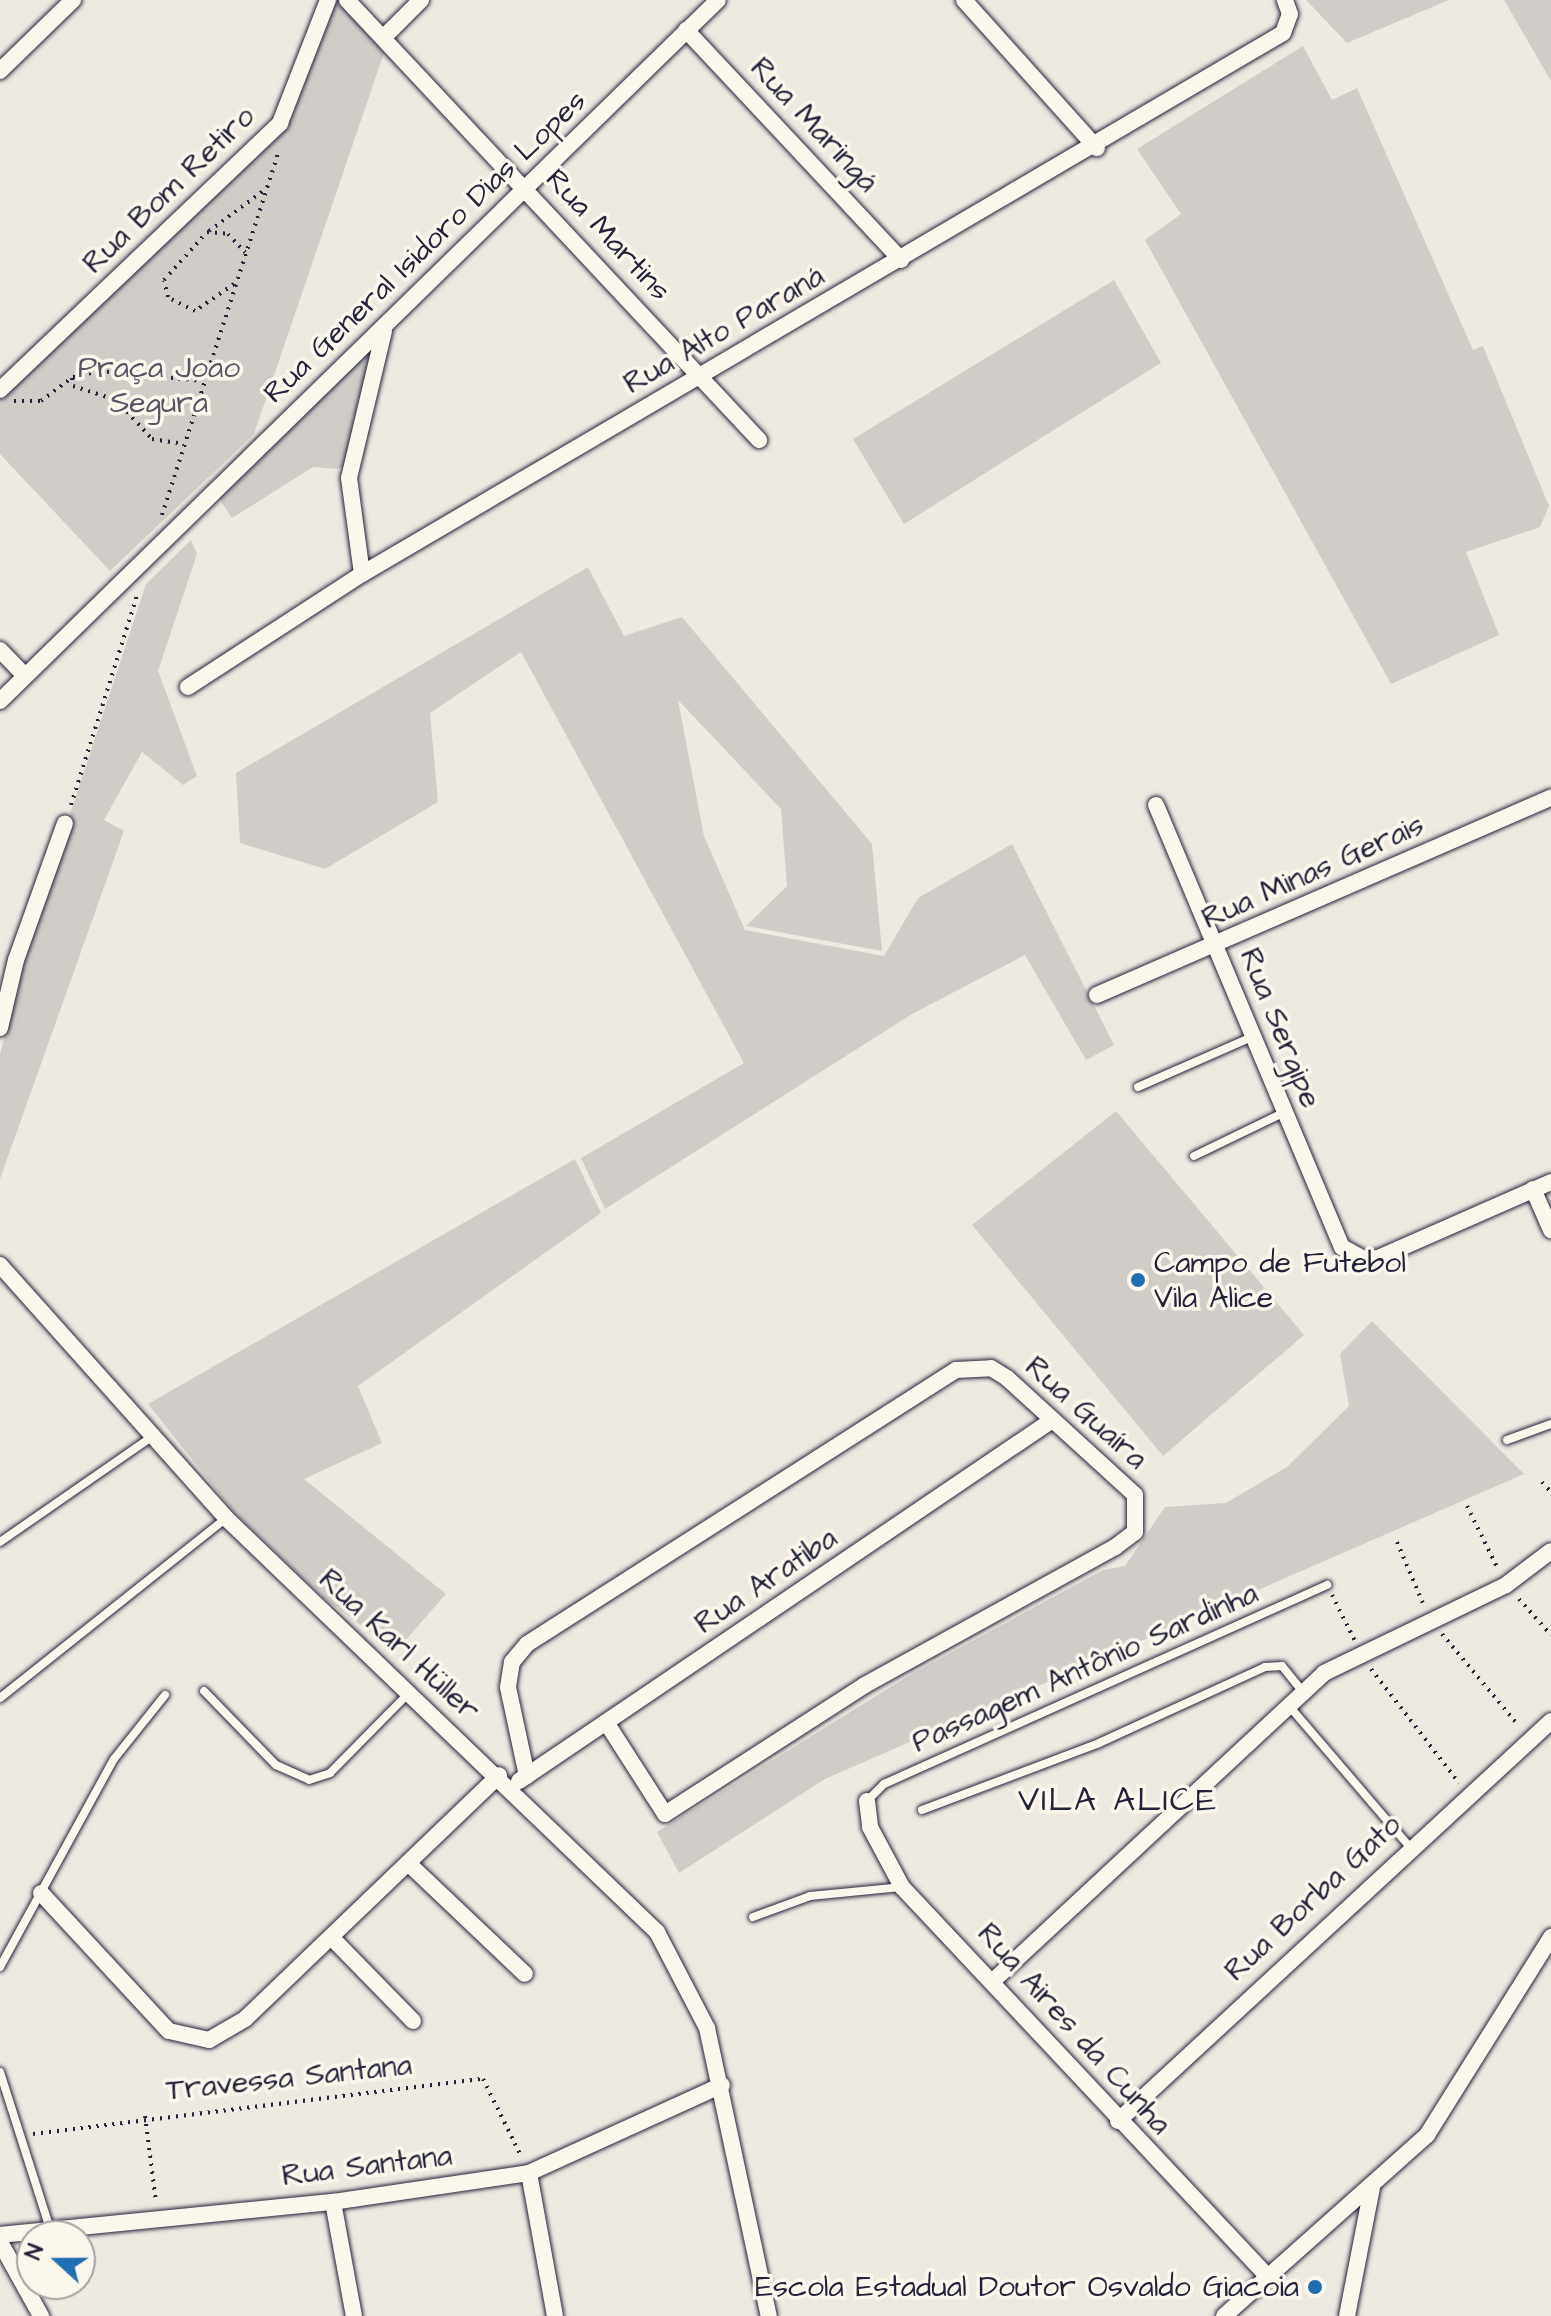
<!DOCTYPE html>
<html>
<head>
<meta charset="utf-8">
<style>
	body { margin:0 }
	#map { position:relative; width:1551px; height:2316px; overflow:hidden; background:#eeeae2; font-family:"Architects Daughter",sans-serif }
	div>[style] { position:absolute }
	.green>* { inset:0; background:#d0cdc9 }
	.path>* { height:4px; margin-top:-2px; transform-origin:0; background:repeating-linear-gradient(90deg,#22223b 0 2px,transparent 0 8px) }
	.roads { filter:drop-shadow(0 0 2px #22223b) drop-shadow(0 0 2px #22223b) }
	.lane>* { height:8px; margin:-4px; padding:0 4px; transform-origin:4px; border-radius:4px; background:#fbf7ec }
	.street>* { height:16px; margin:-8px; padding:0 8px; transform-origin:8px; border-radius:8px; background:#fbf7ec }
	.dots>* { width:22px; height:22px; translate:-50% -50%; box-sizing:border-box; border:4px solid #fbf7ec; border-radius:50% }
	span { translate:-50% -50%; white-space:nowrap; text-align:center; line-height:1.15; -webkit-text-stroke:7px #fbf7ec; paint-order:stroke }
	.street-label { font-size:30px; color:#22223b }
	.park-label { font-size:30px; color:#565566 }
	.poi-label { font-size:30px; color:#22223b }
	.left { translate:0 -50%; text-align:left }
	.right { translate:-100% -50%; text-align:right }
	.quarter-label { font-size:34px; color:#22223b; letter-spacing:2px }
	.north { position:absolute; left:16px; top:2220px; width:80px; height:80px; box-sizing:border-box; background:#fbf7ec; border:2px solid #a4a2a5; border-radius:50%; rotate:291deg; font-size:22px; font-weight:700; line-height:32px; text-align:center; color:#22223b }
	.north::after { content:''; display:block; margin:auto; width:28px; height:36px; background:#1f6fb2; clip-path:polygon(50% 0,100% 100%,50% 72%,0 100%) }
</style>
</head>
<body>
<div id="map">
	<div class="green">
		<div style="clip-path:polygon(334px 0,385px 50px,254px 434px,110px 571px,0 454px,0 398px,293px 111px)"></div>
		<div style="clip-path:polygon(1306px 0,1449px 0,1347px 43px)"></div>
		<div style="clip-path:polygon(1504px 0,1551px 0,1551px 81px)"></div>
		<div style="clip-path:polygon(1303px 46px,1332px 100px,1357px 88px,1473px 350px,1483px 346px,1549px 506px,1540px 527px,1466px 552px,1499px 635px,1391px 684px,1145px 240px,1181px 214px,1137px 149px)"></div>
		<div style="clip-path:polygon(1114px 280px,1161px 363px,904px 524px,853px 439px)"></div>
		<div style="clip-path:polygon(372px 344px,347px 462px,338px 469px,313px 467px,232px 518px,214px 491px)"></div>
		<div style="clip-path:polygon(191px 540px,197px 554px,158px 671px,197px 776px,183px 785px,142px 752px,104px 820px,124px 831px,0 1179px,0 1055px,22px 959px,146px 584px)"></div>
		<div style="clip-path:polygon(588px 567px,624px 636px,682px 617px,872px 844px,882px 951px,746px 926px,787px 886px,781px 809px,678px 700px,704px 836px,745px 930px,884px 956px,918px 898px,1012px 844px,1114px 1045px,1086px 1060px,1025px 955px,912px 1014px,605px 1209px,581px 1158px,744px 1063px,521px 652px,430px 713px,438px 802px,325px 869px,240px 843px,236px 773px)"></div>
		<div style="clip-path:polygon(1116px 1111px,1304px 1335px,1163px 1456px,972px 1225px)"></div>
		<div style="clip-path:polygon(575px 1159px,601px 1213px,358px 1386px,382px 1443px,304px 1479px,446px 1594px,396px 1651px,325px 1599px,233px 1511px,148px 1404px)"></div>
		<div style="clip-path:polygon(1372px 1321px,1524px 1474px,825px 1779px,679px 1873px,657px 1832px,910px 1675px,1103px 1570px,1125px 1566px,1165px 1507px,1226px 1503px,1287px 1467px,1349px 1406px,1340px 1354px)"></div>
	</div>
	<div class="path">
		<div style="left:209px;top:231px;width:71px;rotate:-36.4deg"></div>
		<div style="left:234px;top:284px;width:47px;rotate:145.3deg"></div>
		<div style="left:195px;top:311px;width:30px;rotate:-153deg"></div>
		<div style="left:168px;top:297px;width:17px;rotate:-103deg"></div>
		<div style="left:164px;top:280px;width:64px;rotate:-48.1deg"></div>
		<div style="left:207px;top:232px;width:21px;rotate:5deg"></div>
		<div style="left:228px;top:234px;width:25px;rotate:47deg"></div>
		<div style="left:72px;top:378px;width:8px;rotate:83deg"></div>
		<div style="left:73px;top:386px;width:45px;rotate:18deg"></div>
		<div style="left:116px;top:400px;width:53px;rotate:47.3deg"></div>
		<div style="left:152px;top:439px;width:32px;rotate:9deg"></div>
		<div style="left:14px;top:401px;width:27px"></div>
		<div style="left:41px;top:401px;width:40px;rotate:-37deg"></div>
		<div style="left:73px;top:377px;width:27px;rotate:-13deg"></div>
		<div style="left:99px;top:371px;width:103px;rotate:5.5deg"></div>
		<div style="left:162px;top:515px;width:383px;rotate:-72.2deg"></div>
		<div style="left:71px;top:805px;width:223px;rotate:-72.5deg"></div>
		<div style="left:1542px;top:1482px;width:13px;rotate:48deg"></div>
		<div style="left:1467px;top:1506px;width:70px;rotate:63.8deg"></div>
		<div style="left:1397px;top:1542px;width:69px;rotate:67.1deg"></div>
		<div style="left:1332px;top:1595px;width:51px;rotate:63.4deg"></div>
		<div style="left:1519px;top:1599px;width:48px;rotate:48.4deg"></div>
		<div style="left:1442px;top:1634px;width:119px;rotate:50.1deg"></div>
		<div style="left:1371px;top:1669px;width:144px;rotate:52.3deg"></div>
		<div style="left:145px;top:2116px;width:87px;rotate:82.7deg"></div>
		<div style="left:33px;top:2134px;width:453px;rotate:-7deg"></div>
		<div style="left:483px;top:2079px;width:86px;rotate:63.7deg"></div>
	</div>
	<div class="roads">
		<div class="lane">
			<div style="left:1138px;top:1087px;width:124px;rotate:-23.7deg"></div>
			<div style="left:1194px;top:1156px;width:99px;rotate:-25.8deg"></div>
			<div style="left:1507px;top:1440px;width:47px;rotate:-20deg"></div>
			<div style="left:0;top:1542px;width:183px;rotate:-34.7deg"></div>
			<div style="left:204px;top:1691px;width:103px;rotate:45.8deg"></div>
			<div style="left:276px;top:1765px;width:36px;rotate:24deg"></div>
			<div style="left:309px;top:1780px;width:22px;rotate:-18deg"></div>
			<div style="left:330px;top:1773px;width:112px;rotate:-45.4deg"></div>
			<div style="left:0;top:1698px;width:289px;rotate:-38.5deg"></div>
			<div style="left:1289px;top:1706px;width:184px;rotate:49.4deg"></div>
			<div style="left:867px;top:1801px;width:24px;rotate:-45deg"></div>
			<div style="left:884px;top:1784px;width:486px;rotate:-24.2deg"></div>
			<div style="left:922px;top:1810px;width:189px;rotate:-20.7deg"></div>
			<div style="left:1099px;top:1743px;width:183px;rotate:-24.6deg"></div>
			<div style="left:1265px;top:1667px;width:17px;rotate:-3deg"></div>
			<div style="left:1282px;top:1666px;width:32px;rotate:51deg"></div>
			<div style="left:753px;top:1917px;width:61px;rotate:-20.2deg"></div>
			<div style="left:810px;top:1896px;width:91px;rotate:-5.6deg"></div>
			<div style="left:0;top:1967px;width:237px;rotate:-61.3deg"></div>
			<div style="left:114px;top:1759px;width:82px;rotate:-51.4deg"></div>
			<div style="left:0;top:2072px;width:165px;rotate:72.3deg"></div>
		</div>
		<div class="street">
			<div style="left:347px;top:0;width:603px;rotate:46.88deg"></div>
			<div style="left:964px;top:0;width:199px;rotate:48.1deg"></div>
			<div style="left:686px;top:30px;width:315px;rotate:46.9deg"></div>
			<div style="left:383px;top:38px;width:54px;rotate:-45deg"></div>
			<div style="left:0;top:71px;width:102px;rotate:-44.2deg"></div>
			<div style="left:0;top:390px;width:387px;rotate:-43.6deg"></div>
			<div style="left:280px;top:123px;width:132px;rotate:-68.7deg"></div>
			<div style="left:362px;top:574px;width:97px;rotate:-97.7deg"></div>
			<div style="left:349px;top:478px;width:151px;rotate:-76.6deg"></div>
			<div style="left:0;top:650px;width:36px;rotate:46deg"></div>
			<div style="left:188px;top:687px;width:207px;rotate:-33deg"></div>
			<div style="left:362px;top:574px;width:1068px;rotate:-30.43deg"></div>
			<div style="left:1283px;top:33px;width:20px;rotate:-70deg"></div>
			<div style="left:1290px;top:14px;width:15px;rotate:-110deg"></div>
			<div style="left:0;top:701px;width:1003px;rotate:-44.31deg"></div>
			<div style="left:1156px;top:805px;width:480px;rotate:67.2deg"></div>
			<div style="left:1342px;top:1247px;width:26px;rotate:29deg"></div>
			<div style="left:1365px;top:1260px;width:13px;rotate:-9deg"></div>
			<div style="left:1378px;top:1258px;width:189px;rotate:-23.7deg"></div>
			<div style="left:1097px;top:995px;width:495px;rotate:-23.5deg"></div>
			<div style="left:0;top:1028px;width:70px;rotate:-76.8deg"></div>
			<div style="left:16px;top:960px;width:145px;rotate:-70.3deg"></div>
			<div style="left:1533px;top:1189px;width:45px;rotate:66.3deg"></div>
			<div style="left:0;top:1265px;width:339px;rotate:48.2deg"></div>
			<div style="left:226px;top:1518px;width:598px;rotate:43.85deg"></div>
			<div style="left:657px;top:1932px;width:108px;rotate:62.5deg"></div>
			<div style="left:707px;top:2028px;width:295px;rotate:77.9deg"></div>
			<div style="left:527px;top:1776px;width:91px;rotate:-102.1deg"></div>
			<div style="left:508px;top:1687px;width:25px;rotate:-81deg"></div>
			<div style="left:512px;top:1662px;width:23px;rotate:-50deg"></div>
			<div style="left:527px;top:1644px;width:509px;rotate:-32.57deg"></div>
			<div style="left:956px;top:1370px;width:35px;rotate:-3deg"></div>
			<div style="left:991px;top:1368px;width:19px;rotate:32deg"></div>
			<div style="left:1007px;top:1378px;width:173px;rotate:42.4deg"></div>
			<div style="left:1135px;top:1495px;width:37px;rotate:90deg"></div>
			<div style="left:1135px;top:1532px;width:25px;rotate:143deg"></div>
			<div style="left:1115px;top:1547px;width:286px;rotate:151.1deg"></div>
			<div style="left:865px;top:1685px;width:238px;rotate:147.2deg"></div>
			<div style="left:665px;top:1814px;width:109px;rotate:-122.7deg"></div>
			<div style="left:519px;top:1781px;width:642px;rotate:-34.09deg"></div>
			<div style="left:867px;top:1801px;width:26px;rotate:83deg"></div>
			<div style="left:870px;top:1827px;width:68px;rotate:61.9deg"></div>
			<div style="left:902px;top:1887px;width:536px;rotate:46.81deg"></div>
			<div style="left:408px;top:1863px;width:161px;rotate:43.5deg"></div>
			<div style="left:41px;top:1893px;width:188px;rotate:47.2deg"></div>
			<div style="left:169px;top:2031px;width:41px;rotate:12.7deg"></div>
			<div style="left:209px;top:2040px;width:42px;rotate:-30.3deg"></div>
			<div style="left:245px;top:2019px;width:352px;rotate:-43.8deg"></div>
			<div style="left:332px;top:1938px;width:116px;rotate:45.7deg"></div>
			<div style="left:994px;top:1980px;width:451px;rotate:-42.9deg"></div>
			<div style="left:1324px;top:1673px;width:202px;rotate:-25.8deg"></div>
			<div style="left:1506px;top:1585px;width:56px;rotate:-37.1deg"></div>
			<div style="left:1118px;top:2121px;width:589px;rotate:-42.73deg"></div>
			<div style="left:529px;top:2173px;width:145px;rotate:79.7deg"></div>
			<div style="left:333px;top:2202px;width:116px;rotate:79.6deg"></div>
			<div style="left:0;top:2235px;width:335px;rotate:-5.7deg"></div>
			<div style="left:333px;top:2202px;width:198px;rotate:-8.4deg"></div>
			<div style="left:529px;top:2173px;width:212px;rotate:-24.5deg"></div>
			<div style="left:0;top:2242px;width:85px;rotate:61deg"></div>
			<div style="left:1224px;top:2316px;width:272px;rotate:-41.7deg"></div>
			<div style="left:1427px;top:2135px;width:234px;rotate:-57.9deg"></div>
			<div style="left:1347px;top:2316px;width:131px;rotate:-79deg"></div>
		</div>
	</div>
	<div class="dots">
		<div style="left:1138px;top:1280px;background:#1f6fb2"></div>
		<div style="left:1315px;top:2287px;background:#1f6fb2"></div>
	</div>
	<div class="street-label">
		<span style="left:814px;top:125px;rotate:47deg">Rua Maringá</span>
		<span style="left:169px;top:190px;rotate:-44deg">Rua Bom Retiro</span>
		<span style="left:608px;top:235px;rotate:47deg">Rua Martins</span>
		<span style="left:425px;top:247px;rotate:-44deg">Rua General Isidoro Dias Lopes</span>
		<span style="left:724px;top:330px;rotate:-30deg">Rua Alto Paraná</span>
		<span style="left:1313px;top:872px;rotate:-24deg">Rua Minas Gerais</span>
		<span style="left:1280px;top:1028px;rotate:68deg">Rua Sergipe</span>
		<span style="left:1086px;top:1413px;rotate:42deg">Rua Guaíra</span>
		<span style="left:766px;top:1581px;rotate:-34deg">Rua Aratiba</span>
		<span style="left:399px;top:1645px;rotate:43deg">Rua Karl Hüller</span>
		<span style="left:1085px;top:1668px;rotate:-24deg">Passagem Antônio Sardinha</span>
		<span style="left:1313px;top:1898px;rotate:-43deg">Rua Borba Gato</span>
		<span style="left:1074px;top:2029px;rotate:48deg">Rua Aires da Cunha</span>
		<span style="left:289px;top:2078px;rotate:-6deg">Travessa Santana</span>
		<span style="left:367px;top:2166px;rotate:-7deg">Rua Santana</span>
	</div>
	<div class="park-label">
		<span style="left:159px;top:385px">Praça Joao<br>Segura</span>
	</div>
	<div class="poi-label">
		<span class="left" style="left:1154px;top:1280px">Campo de Futebol<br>Vila Alice</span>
		<span class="right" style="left:1299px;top:2287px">Escola Estadual Doutor Osvaldo Giacoia</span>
	</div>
	<div class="quarter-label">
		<span style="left:1118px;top:1801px">VILA ALICE</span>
	</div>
	<div class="north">N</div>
</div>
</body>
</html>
